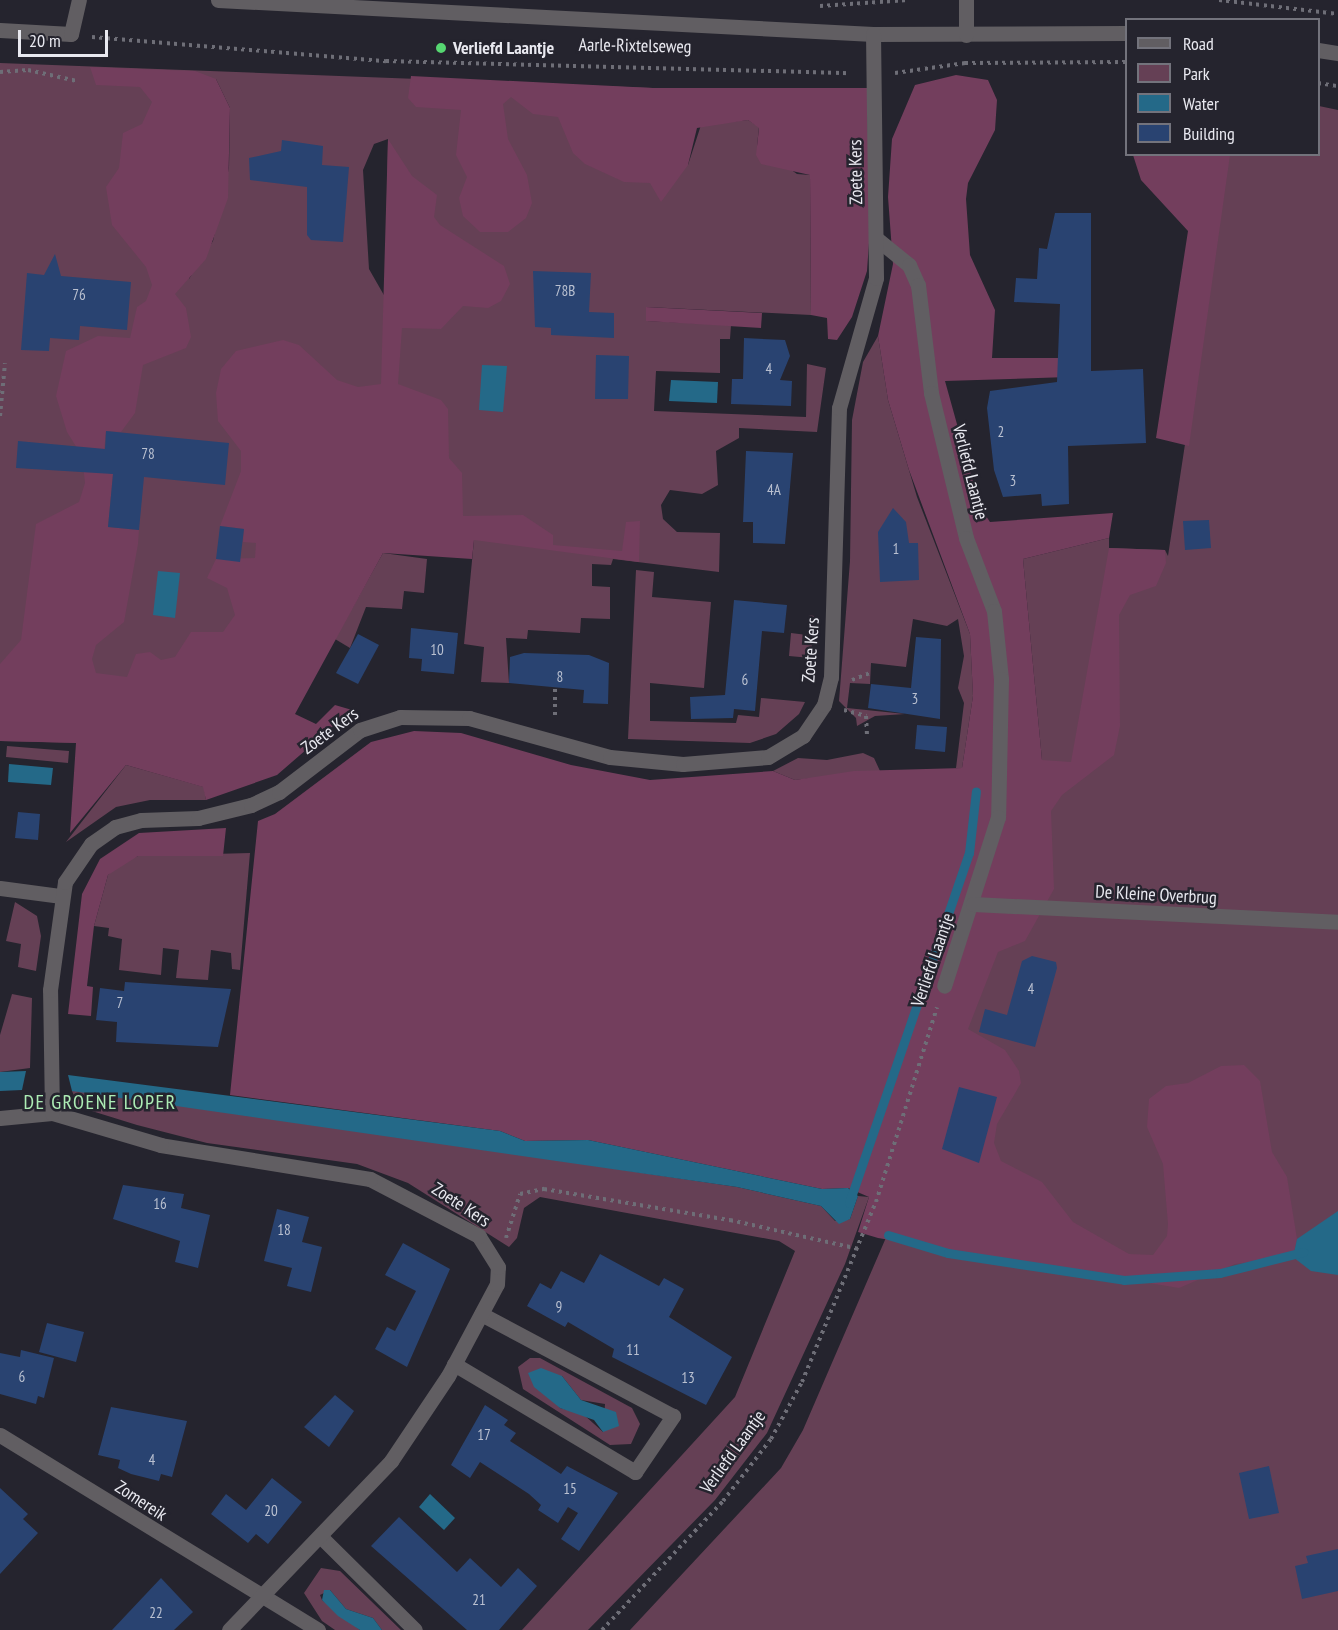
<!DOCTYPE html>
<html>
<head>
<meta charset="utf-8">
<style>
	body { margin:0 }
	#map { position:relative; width:1338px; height:1630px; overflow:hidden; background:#25242e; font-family:"PT Sans Narrow",sans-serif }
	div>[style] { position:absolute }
	.green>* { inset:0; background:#654055 }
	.forest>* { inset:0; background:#733e5d }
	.water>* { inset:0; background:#246988 }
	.stream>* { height:9px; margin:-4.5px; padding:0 4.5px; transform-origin:4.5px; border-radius:4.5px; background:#246988 }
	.building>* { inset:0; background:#294371 }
	.path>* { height:4px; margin-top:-2px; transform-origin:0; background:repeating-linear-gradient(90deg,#6e6e77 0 3px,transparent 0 7.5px) }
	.minor>* { height:15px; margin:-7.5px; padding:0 7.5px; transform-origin:7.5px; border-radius:7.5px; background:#615e62 }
	.dots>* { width:16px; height:16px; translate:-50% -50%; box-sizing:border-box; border:3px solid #25242e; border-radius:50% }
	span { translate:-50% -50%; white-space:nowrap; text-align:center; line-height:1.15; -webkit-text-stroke:5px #25242e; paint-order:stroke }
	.number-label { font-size:15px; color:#b9c0d0 }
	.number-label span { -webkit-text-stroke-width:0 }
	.street-label { font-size:18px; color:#e9e9f0 }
	.poi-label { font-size:18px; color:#e9e9f0; font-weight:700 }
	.left { translate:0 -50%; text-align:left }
	.neighbourhood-label { font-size:20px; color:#adedb5; letter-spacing:1.5px }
	.legend { position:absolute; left:1125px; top:18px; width:195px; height:138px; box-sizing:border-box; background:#25242e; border:2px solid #73737c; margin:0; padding:8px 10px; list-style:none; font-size:18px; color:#e9e9f0 }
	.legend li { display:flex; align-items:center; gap:12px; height:30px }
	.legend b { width:30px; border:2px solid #73737c }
	.scale { position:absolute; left:18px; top:30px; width:90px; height:27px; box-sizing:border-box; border:3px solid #e9e9f0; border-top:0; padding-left:8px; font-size:18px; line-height:21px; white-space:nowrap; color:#e9e9f0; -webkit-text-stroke:4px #25242e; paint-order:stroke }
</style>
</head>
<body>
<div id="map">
	<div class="green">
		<div style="clip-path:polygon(evenodd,0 63px,653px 88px,688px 165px,701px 125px,748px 120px,759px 127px,757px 146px,797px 174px,810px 175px,811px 315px,647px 307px,647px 321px,731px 325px,730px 339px,720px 339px,720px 373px,656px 371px,654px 411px,806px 417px,807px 364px,826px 368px,817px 432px,739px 428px,739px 438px,716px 451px,718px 485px,702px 494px,670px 490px,661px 505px,663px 519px,677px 532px,720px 533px,719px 572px,613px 559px,611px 565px,592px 564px,592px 586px,610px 587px,610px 619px,581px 618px,580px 633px,528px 630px,527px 639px,506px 638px,509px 683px,481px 682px,484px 647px,464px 644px,474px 540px,375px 527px,85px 743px,0 741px,0 63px,216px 79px,230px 108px,229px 168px,213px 241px,189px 279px,216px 79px,0 63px,388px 139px,385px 297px,369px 269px,363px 170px,374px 144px,388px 139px)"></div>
		<div style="clip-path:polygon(1319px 106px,1338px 110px,1338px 1630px,630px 1630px,781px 1468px,803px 1430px,891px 1226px,1042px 760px,1023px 559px,1109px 538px,1109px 548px,1165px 550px,1168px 556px,1229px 155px,1318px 154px)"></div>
		<div style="clip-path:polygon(878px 336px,888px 400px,917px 497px,970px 634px,973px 696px,962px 768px,956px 768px,964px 703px,958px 688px,964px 656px,958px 619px,947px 626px,913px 619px,906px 667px,871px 663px,870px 684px,850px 683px,847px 708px,905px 714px,875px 716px,857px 726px,856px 718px,839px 701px,850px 561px,852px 420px,863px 362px)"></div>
		<div style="clip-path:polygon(383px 553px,427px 559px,424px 593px,404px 591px,402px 609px,366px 607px,350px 648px,335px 639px)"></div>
		<div style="clip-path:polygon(636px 570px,654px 572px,652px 597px,711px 602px,704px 688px,650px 683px,650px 721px,736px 723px,738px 715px,759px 717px,761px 698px,805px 702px,799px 714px,776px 734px,750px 743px,628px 739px)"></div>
		<div style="clip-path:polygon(809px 615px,814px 616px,811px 658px,789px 656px,791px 633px,807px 635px)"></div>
		<div style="clip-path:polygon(7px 746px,69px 751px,68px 763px,6px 757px)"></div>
		<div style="clip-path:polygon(863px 753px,874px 758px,880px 771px,795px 780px,773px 771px,798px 758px,827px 760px)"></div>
		<div style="clip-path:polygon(126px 765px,204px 787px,206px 800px,150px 800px,116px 807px,66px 842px)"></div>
		<div style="clip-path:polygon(250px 853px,240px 970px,232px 969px,231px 953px,211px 950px,208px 980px,176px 978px,179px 950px,163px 948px,161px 975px,119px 970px,122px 939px,108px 936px,109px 928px,94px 926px,108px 875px,119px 864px,138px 856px)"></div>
		<div style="clip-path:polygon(15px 902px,37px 916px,41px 936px,36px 971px,18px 967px,21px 944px,6px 941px)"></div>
		<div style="clip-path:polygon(12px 994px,32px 998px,30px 1068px,0 1072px,0 1035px)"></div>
		<div style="clip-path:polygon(81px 1089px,737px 1187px,821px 1206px,835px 1221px,850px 1219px,858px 1196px,869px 1197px,845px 1264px,767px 1433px,715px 1500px,588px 1630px,522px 1630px,735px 1397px,795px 1251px,779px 1241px,540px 1197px,524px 1208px,517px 1238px,509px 1247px,408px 1183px,357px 1164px,207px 1143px,137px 1125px,79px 1107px,72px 1091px)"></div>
		<div style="clip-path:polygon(evenodd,530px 1358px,540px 1358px,632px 1408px,640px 1424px,631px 1444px,610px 1445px,523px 1389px,518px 1367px,530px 1358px,562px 1376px,581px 1400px,605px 1404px,603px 1432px,583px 1414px,560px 1408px,553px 1398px,562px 1376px)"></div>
		<div style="clip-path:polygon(321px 1568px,340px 1571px,401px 1630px,382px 1630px,373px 1618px,346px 1609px,330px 1590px,320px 1595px,322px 1600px,360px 1630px,335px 1630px,322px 1621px,304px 1593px)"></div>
	</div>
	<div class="forest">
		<div style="clip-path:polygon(90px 67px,195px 71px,216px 79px,230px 108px,228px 198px,206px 259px,175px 294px,186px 308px,191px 337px,186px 348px,143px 365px,135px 413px,121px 432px,106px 431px,102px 472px,113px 474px,108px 527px,139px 530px,138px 544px,124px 622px,96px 645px,92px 659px,96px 673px,127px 677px,136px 654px,150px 652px,161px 660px,175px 657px,191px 632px,223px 632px,235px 615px,227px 588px,207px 578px,216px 559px,255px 558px,256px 543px,243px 542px,244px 529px,220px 526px,241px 471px,241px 451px,218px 421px,216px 393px,221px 369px,236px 351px,283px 340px,299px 345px,337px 380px,358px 387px,381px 384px,388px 139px,412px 176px,437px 195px,434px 217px,440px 225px,504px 266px,510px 284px,501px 301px,488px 308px,463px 306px,441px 329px,402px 328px,398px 384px,441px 400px,448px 409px,449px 458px,462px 473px,463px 516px,523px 515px,553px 535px,553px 545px,622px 551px,626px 522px,640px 521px,639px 562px,474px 540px,472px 559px,383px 553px,295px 714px,316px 724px,335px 705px,352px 710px,277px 775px,206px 800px,203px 787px,126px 765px,70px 833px,76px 743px,0 741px,0 664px,21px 640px,36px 524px,79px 502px,85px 483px,82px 456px,67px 432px,56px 396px,66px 351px,98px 336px,130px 338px,137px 307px,146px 301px,152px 285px,146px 267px,112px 225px,106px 187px,119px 168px,123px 133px,142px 124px,152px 102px,140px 87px,96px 85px)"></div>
		<div style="clip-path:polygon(956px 75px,988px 80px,997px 100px,995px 130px,968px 183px,966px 199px,970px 255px,995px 310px,992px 358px,1068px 358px,1068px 377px,945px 381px,980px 507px,990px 522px,1113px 513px,1109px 538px,1023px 559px,1042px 760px,1071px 762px,1109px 548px,1165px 550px,1166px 563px,1156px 586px,1130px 595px,1119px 615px,1120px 726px,1114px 755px,1062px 795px,1051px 811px,1054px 889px,1025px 941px,998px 952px,968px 1029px,1005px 1050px,1019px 1071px,1021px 1083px,997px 1124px,994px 1143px,1001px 1161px,1042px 1182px,1073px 1222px,1129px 1254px,1153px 1255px,1167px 1236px,1168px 1224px,1163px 1164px,1147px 1127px,1149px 1099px,1166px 1086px,1188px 1083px,1221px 1066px,1244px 1065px,1260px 1081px,1272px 1152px,1287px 1177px,1297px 1239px,1293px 1257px,1235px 1264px,1179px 1288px,878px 1238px,858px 1232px,869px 1197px,848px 1188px,822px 1189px,588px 1140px,525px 1141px,500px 1131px,230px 1095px,258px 821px,275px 814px,371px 742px,414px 731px,461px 733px,571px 765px,650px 780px,773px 771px,795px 780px,854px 771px,962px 768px,973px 696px,970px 634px,909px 470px,888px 400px,878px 336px,893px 264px,888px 197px,892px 139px,915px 85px)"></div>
		<div style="clip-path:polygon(411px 76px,653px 88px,867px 88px,870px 229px,867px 271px,852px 317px,837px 340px,828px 339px,827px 318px,811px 315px,810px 175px,761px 164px,756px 155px,759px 128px,748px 120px,697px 128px,688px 165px,661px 202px,650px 183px,624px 182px,585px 164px,573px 153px,558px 117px,533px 114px,511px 97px,503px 104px,508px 139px,527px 175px,532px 203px,526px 218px,508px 232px,480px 232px,463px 216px,459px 198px,467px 177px,456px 155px,461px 110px,416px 107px,408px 98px)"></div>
		<div style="clip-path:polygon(1133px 155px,1230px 155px,1189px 446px,1156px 438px,1188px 231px,1141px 180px)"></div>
		<div style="clip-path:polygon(646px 307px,762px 313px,761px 328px,646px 321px)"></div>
		<div style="clip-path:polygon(226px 828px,223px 856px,138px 856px,108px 875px,94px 926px,87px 986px,93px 987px,91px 1016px,68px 1014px,82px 894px,100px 859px,139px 833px)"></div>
	</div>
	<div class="water">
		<div style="clip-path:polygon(482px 365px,507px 366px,503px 412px,479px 410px)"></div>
		<div style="clip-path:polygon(671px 380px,718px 382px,717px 403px,669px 401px)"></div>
		<div style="clip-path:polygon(158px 571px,180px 573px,175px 618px,153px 615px)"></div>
		<div style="clip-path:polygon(9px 764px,53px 768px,51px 785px,8px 782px)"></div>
		<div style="clip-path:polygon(26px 1071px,22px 1090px,0 1091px,0 1072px)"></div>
		<div style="clip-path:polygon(68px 1075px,500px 1131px,525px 1141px,588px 1140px,822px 1189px,848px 1188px,858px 1196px,850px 1219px,839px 1224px,821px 1206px,737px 1187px,72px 1091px)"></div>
		<div style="clip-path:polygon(1338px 1211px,1338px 1275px,1311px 1271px,1293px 1257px,1297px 1239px)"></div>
		<div style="clip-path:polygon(541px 1368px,562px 1376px,581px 1400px,616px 1412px,619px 1426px,603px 1432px,594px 1420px,560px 1408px,534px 1387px,528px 1373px)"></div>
		<div style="clip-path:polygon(430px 1494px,455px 1518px,444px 1530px,419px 1507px)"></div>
		<div style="clip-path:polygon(324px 1590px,330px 1590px,346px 1609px,373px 1618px,382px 1630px,360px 1630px,338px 1616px,322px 1600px)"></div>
	</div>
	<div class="stream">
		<div style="left:849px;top:1203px;width:370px;rotate:-71.1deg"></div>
		<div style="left:969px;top:853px;width:62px;rotate:-83.6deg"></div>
		<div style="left:888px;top:1235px;width:63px;rotate:16.7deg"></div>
		<div style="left:948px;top:1253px;width:178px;rotate:8.7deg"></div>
		<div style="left:1124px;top:1280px;width:96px;rotate:-4.2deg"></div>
		<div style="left:1220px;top:1273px;width:86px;rotate:-14.2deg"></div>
	</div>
	<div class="building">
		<div style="clip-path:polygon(282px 140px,323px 146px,322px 165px,349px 167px,343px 242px,311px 240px,307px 235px,307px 187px,250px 180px,249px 158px,281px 151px)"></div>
		<div style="clip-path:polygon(1055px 213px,1091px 213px,1091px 371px,1143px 369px,1146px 443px,1068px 446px,1069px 504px,1042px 506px,1041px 494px,1003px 497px,994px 470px,987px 408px,990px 391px,1057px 382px,1060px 304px,1014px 302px,1016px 278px,1037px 279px,1039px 248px,1047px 249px)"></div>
		<div style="clip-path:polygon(55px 254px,61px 276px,131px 282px,127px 330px,80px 326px,79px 340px,50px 338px,49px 351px,21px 350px,27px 273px,44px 275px)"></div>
		<div style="clip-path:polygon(533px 271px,591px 273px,589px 312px,614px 313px,614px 338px,551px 335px,551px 328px,535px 327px)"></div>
		<div style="clip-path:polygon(744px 338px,785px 340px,790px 356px,780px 380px,792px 381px,791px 406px,731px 404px,732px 379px,743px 379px)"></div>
		<div style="clip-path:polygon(596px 355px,629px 356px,628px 399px,595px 399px)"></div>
		<div style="clip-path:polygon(106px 431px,229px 443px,225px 485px,144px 477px,139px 530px,108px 527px,113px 474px,16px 468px,18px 441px,105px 449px)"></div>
		<div style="clip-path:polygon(746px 451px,793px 453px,785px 544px,753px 543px,753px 522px,743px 522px)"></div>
		<div style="clip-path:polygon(893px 508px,906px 522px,909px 543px,918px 543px,919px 580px,880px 582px,878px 532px)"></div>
		<div style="clip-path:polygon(1209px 520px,1211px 548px,1185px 550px,1183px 521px)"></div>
		<div style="clip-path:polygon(220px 526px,244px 529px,240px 562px,216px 559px)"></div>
		<div style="clip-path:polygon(734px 600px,787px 605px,784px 633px,762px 631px,755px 711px,734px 709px,733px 718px,691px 719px,690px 697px,725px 695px)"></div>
		<div style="clip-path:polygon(411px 628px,458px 633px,454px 674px,421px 671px,422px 659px,409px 658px)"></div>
		<div style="clip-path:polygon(358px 634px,379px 645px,358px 684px,336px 673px)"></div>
		<div style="clip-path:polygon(916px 637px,941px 639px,940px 719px,868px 708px,871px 684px,911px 688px)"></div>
		<div style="clip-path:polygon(524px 653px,589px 655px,609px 663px,608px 704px,583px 703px,584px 690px,509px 683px,510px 657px)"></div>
		<div style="clip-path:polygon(917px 725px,947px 727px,945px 752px,915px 749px)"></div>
		<div style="clip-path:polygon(18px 812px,40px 814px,38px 840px,15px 838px)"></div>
		<div style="clip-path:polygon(1032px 956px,1056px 962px,1057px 968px,1035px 1047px,979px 1032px,985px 1009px,1007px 1015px,1022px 961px)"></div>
		<div style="clip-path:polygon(125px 982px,231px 989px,218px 1047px,116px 1042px,117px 1022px,96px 1020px,100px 988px,124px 991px)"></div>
		<div style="clip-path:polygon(959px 1087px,997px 1097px,979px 1163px,942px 1149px)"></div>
		<div style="clip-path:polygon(123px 1185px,184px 1194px,181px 1208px,210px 1215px,198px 1268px,175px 1262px,180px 1241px,113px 1219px)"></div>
		<div style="clip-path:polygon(277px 1209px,309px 1217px,302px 1242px,322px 1247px,311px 1292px,287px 1286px,292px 1268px,264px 1261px)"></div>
		<div style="clip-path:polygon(403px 1243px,450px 1269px,407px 1367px,375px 1349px,387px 1327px,395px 1331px,416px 1291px,385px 1275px)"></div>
		<div style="clip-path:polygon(600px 1254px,659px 1286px,664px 1278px,684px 1289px,669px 1317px,732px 1357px,706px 1405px,612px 1357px,614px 1349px,568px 1322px,565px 1327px,527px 1306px,540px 1283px,551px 1289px,561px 1271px,584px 1283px)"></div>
		<div style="clip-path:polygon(47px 1323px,84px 1332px,76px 1362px,39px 1352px)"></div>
		<div style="clip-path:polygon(21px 1350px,54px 1358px,44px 1398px,38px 1396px,36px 1404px,0 1394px,0 1353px,20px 1357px)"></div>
		<div style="clip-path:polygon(335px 1395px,354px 1411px,329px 1447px,304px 1427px)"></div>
		<div style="clip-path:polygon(485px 1405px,508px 1420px,504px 1425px,516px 1433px,510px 1441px,561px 1474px,567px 1466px,618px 1493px,579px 1551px,561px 1539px,578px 1513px,568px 1507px,558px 1523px,538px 1510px,541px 1505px,529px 1494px,480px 1462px,470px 1478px,451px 1465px)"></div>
		<div style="clip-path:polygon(111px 1407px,187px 1421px,172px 1477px,161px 1474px,159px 1481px,131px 1474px,118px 1468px,120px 1460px,98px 1455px)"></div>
		<div style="clip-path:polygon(1269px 1466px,1279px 1513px,1249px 1519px,1239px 1473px)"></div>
		<div style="clip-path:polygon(272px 1478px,302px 1502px,268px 1544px,256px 1534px,248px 1543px,211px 1514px,226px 1494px,246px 1510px)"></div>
		<div style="clip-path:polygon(0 1488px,28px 1514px,23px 1519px,38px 1533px,0 1574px)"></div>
		<div style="clip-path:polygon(399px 1517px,457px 1572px,470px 1558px,501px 1587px,518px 1568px,537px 1586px,499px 1630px,467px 1630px,371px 1546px)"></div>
		<div style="clip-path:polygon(1338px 1549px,1338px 1591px,1302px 1599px,1295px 1566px,1308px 1563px,1306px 1556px)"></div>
		<div style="clip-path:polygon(161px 1578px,193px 1612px,174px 1630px,112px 1630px)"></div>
	</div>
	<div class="path">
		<div style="left:1219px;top:0;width:120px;rotate:6.7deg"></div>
		<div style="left:820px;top:6px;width:88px;rotate:-3.9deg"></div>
		<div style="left:92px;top:37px;width:295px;rotate:4.7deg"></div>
		<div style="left:386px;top:61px;width:465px;rotate:1.5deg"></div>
		<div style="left:0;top:72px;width:28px;rotate:-4deg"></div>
		<div style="left:28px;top:70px;width:50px;rotate:12.7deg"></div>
		<div style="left:895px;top:73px;width:71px;rotate:-8.1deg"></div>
		<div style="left:965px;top:63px;width:161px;rotate:-0.4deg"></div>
		<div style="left:1318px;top:83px;width:20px;rotate:9deg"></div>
		<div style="left:0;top:416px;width:53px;rotate:-84.6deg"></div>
		<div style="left:852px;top:680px;width:19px;rotate:-21deg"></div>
		<div style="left:555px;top:689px;width:29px;rotate:90deg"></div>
		<div style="left:844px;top:710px;width:23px;rotate:15deg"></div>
		<div style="left:866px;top:716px;width:20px;rotate:87deg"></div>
		<div style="left:506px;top:1238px;width:46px;rotate:-72.3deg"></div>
		<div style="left:520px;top:1194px;width:25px;rotate:-12deg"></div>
		<div style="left:544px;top:1189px;width:189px;rotate:9.5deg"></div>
		<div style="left:730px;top:1220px;width:132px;rotate:12.7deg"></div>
		<div style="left:602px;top:1630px;width:177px;rotate:-46.8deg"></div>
		<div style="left:723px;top:1501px;width:78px;rotate:-52.3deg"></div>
		<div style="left:771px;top:1439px;width:65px;rotate:-61.5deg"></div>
		<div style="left:802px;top:1382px;width:195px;rotate:-67.7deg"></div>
		<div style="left:876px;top:1202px;width:204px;rotate:-72.6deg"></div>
	</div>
	<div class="minor">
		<div style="left:218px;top:0;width:656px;rotate:2.97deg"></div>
		<div style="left:873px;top:34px;width:253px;rotate:-0.2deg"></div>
		<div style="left:966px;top:0;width:35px;rotate:90deg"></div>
		<div style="left:0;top:30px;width:71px;rotate:3.2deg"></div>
		<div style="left:71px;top:34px;width:35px;rotate:-77deg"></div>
		<div style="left:1318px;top:50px;width:20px;rotate:9deg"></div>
		<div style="left:877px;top:239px;width:41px;rotate:39.1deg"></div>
		<div style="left:909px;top:265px;width:22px;rotate:66deg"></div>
		<div style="left:918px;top:285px;width:109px;rotate:83.1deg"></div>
		<div style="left:931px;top:393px;width:149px;rotate:76.4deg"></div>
		<div style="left:966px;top:538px;width:78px;rotate:69deg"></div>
		<div style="left:994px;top:611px;width:68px;rotate:84.1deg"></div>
		<div style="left:1001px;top:679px;width:138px;rotate:91.2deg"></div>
		<div style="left:998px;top:817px;width:177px;rotate:107.7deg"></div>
		<div style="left:0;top:888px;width:62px;rotate:7.5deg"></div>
		<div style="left:973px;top:904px;width:365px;rotate:2.8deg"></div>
		<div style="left:0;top:1118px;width:52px;rotate:-5.5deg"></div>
		<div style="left:454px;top:1364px;width:211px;rotate:30.8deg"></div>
		<div style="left:635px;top:1472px;width:68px;rotate:-55.8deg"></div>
		<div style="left:673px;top:1416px;width:217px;rotate:-152deg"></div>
		<div style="left:0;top:1435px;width:373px;rotate:31.5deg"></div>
		<div style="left:321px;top:1537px;width:132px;rotate:44.7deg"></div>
		<div style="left:229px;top:1630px;width:234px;rotate:-46.2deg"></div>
		<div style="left:391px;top:1461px;width:102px;rotate:-56.2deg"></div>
		<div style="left:448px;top:1376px;width:104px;rotate:-62deg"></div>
		<div style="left:497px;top:1284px;width:17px;rotate:-87deg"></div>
		<div style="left:498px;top:1267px;width:36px;rotate:-122deg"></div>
		<div style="left:479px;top:1236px;width:123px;rotate:-152.4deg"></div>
		<div style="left:370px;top:1179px;width:212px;rotate:-170.8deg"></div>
		<div style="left:161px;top:1145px;width:114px;rotate:-163.6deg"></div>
		<div style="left:52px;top:1113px;width:123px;rotate:-90.9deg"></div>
		<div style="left:50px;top:990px;width:109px;rotate:-82.1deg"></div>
		<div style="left:65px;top:882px;width:46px;rotate:-55.6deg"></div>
		<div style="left:91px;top:844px;width:29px;rotate:-35deg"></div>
		<div style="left:115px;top:827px;width:27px;rotate:-15deg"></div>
		<div style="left:141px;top:820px;width:57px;rotate:-2deg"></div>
		<div style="left:198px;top:818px;width:55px;rotate:-13.8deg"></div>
		<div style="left:251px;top:805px;width:31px;rotate:-25deg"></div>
		<div style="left:279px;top:792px;width:102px;rotate:-37.4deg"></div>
		<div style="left:360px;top:730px;width:42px;rotate:-18deg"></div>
		<div style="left:400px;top:717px;width:69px;rotate:0.8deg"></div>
		<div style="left:469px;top:718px;width:146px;rotate:15.5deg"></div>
		<div style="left:610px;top:757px;width:73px;rotate:5.5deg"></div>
		<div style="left:683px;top:764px;width:85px;rotate:-4.7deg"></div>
		<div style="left:768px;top:757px;width:41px;rotate:-31deg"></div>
		<div style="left:803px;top:736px;width:37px;rotate:-56deg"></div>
		<div style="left:824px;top:705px;width:29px;rotate:-76deg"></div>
		<div style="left:831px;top:677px;width:269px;rotate:-88.3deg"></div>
		<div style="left:839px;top:408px;width:135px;rotate:-74.1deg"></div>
		<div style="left:876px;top:278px;width:244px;rotate:-90.7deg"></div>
	</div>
	<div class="dots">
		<div style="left:441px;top:48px;background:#56d671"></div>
	</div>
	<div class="number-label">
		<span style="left:565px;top:291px">78B</span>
		<span style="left:79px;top:295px">76</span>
		<span style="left:769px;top:369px">4</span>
		<span style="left:1001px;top:432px">2</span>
		<span style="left:148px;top:454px">78</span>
		<span style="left:1013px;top:481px">3</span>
		<span style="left:774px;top:490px">4A</span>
		<span style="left:896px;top:549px">1</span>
		<span style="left:437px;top:650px">10</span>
		<span style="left:560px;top:677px">8</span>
		<span style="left:745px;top:680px">6</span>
		<span style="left:915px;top:699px">3</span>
		<span style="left:1031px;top:989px">4</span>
		<span style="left:120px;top:1003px">7</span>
		<span style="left:160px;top:1204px">16</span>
		<span style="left:284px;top:1230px">18</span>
		<span style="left:559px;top:1307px">9</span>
		<span style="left:633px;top:1350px">11</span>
		<span style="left:22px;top:1377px">6</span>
		<span style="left:688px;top:1378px">13</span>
		<span style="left:484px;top:1435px">17</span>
		<span style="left:152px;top:1460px">4</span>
		<span style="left:570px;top:1489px">15</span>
		<span style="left:271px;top:1511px">20</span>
		<span style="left:479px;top:1600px">21</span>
		<span style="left:156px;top:1613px">22</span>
	</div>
	<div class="street-label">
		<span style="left:635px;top:46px;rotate:1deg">Aarle-Rixtelseweg</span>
		<span style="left:856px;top:172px;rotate:-91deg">Zoete Kers</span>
		<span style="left:970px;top:472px;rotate:76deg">Verliefd Laantje</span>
		<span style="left:811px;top:650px;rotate:-86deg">Zoete Kers</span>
		<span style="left:330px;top:731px;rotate:-36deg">Zoete Kers</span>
		<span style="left:1156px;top:895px;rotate:3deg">De Kleine Overbrug</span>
		<span style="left:933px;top:960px;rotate:-71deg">Verliefd Laantje</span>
		<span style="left:461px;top:1205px;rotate:33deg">Zoete Kers</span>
		<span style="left:733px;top:1452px;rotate:-54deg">Verliefd Laantje</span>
		<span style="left:141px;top:1501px;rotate:33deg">Zomereik</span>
	</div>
	<div class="poi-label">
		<span class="left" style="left:453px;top:48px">Verliefd Laantje</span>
	</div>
	<div class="neighbourhood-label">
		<span style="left:100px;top:1102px">DE GROENE LOPER</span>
	</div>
	<ul class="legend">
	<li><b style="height:8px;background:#615e62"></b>Road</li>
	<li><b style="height:16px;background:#654055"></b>Park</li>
	<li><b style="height:16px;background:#246988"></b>Water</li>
	<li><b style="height:16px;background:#294371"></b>Building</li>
	</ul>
	<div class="scale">20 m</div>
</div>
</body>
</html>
